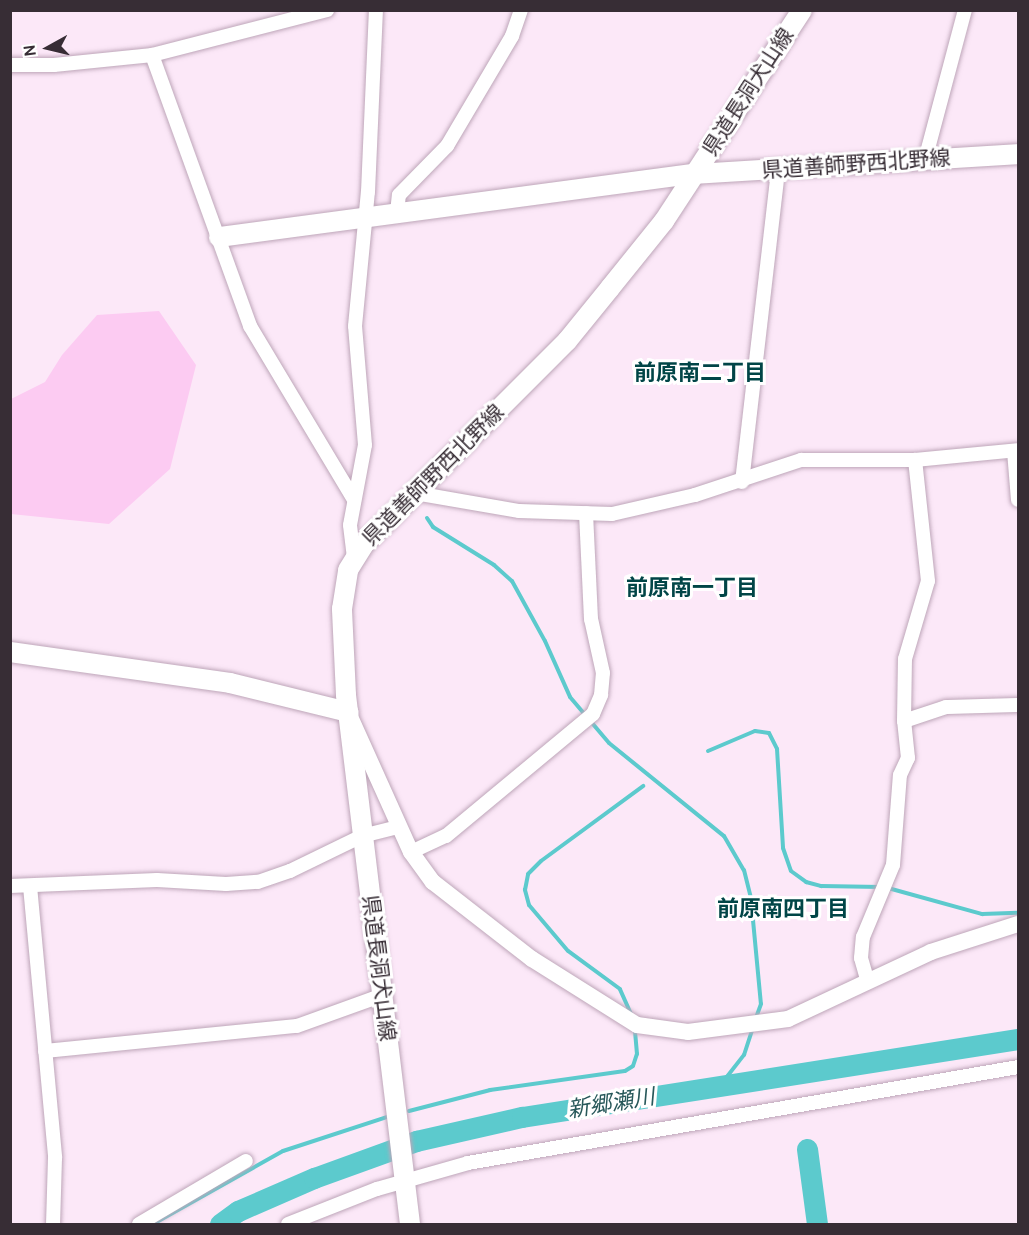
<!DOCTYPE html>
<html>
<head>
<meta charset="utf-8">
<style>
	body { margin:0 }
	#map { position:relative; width:1029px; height:1235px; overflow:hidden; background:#fce8f8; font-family:Cabin,"Noto Sans JP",sans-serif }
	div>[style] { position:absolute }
	.green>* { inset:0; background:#fccbf2 }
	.stream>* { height:4px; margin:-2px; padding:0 2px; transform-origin:2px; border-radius:2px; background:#5ccacd }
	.river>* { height:21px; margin:-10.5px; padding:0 10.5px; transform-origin:10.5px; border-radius:10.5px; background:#5ccacd }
	.roads { filter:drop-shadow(0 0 2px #bea6b9) drop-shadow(0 0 2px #bea6b9) }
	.minor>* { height:14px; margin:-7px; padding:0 7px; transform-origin:7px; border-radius:7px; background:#fff }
	.tertiary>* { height:16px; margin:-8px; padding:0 8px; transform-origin:8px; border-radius:8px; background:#fff }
	.secondary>* { height:20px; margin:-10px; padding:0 10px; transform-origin:10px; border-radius:10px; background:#fff }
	span { translate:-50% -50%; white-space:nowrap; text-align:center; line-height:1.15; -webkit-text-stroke:6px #fff; paint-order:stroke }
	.street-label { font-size:21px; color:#372d35 }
	.neighbourhood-label { font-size:22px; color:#014547; font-weight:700 }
	.water-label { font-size:22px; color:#28585a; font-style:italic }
	.frame { position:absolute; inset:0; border:12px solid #372d35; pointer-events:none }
	.north { position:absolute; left:18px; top:18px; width:60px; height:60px; -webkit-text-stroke:4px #fff; paint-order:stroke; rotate:262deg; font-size:16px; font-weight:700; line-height:24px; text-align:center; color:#372d35 }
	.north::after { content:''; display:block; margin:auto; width:21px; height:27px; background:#372d35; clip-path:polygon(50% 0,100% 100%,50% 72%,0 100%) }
</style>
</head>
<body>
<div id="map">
	<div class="green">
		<div style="clip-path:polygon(159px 311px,196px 365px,170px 469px,109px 524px,11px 514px,11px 399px,45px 382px,62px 355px,97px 315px)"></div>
	</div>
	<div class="stream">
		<div style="left:427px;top:518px;width:11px;rotate:56deg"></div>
		<div style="left:433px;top:527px;width:72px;rotate:31.9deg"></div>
		<div style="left:494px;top:565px;width:24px;rotate:42deg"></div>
		<div style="left:512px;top:581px;width:68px;rotate:61.2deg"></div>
		<div style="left:545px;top:641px;width:61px;rotate:65.9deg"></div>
		<div style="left:570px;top:697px;width:60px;rotate:49.7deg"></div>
		<div style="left:609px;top:743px;width:148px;rotate:39deg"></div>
		<div style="left:724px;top:836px;width:39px;rotate:60deg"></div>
		<div style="left:744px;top:870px;width:30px;rotate:76deg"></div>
		<div style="left:751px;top:899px;width:105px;rotate:84.6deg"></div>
		<div style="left:761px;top:1004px;width:15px;rotate:110deg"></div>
		<div style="left:708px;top:751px;width:51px;rotate:-23.1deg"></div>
		<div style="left:755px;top:731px;width:14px;rotate:8deg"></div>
		<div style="left:769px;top:733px;width:18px;rotate:63deg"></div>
		<div style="left:777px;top:749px;width:99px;rotate:86.5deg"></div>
		<div style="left:783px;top:848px;width:24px;rotate:71deg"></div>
		<div style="left:791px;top:871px;width:19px;rotate:36deg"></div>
		<div style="left:806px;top:882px;width:16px;rotate:15deg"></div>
		<div style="left:821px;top:886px;width:60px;rotate:1deg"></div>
		<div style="left:888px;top:888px;width:98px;rotate:15.5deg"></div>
		<div style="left:982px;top:914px;width:36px;rotate:-2deg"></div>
		<div style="left:631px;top:1014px;width:27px;rotate:-114deg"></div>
		<div style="left:620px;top:989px;width:64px;rotate:-143.8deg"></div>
		<div style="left:568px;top:951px;width:60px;rotate:-130.3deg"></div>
		<div style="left:529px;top:905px;width:16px;rotate:-105deg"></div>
		<div style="left:525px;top:890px;width:16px;rotate:-79deg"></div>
		<div style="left:528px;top:874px;width:18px;rotate:-45deg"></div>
		<div style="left:541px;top:861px;width:127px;rotate:-36.3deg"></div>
		<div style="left:722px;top:1083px;width:36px;rotate:-52deg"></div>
		<div style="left:744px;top:1055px;width:28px;rotate:-72deg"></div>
		<div style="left:409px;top:1111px;width:84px;rotate:-14.5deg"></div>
		<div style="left:490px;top:1090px;width:136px;rotate:-8deg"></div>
		<div style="left:625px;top:1071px;width:9px;rotate:-32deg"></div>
		<div style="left:633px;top:1066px;width:13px;rotate:-72deg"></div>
		<div style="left:637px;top:1054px;width:24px;rotate:-95deg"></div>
		<div style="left:153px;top:1224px;width:149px;rotate:-29.3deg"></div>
		<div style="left:283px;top:1151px;width:113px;rotate:-18.1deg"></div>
	</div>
	<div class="river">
		<div style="left:807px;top:1149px;width:76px;rotate:82.4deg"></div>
		<div style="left:220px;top:1224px;width:22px;rotate:-36deg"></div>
		<div style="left:238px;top:1211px;width:83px;rotate:-23.5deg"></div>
		<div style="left:314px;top:1178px;width:109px;rotate:-19.9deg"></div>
		<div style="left:416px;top:1141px;width:109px;rotate:-12.8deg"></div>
		<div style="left:522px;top:1117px;width:502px;rotate:-8.94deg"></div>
	</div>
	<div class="roads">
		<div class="minor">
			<div style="left:152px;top:55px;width:288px;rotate:70.1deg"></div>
			<div style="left:250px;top:326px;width:203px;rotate:59.1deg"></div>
			<div style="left:10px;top:65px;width:44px"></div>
			<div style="left:54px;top:65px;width:99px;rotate:-5.8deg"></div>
			<div style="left:152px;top:55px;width:181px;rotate:-14.4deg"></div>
			<div style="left:925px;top:160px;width:155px;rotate:-75.1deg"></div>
			<div style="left:397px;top:213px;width:18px;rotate:-84deg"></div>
			<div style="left:399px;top:195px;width:69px;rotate:-45.6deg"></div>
			<div style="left:447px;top:146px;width:128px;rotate:-59.4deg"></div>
			<div style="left:512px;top:36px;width:28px;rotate:-71deg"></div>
			<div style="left:1014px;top:451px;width:49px;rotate:85.3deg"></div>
			<div style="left:742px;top:482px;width:315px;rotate:-83.4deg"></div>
			<div style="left:415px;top:493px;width:106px;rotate:9.8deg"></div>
			<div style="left:519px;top:511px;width:93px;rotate:1.8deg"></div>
			<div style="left:612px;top:514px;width:85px;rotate:-12.9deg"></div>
			<div style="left:695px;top:495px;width:112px;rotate:-18.3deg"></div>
			<div style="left:801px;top:460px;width:114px"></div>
			<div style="left:915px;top:460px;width:103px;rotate:-5.5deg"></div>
			<div style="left:354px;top:558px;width:33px;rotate:-97deg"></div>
			<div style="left:350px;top:525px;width:81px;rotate:-79.4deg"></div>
			<div style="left:365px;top:445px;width:119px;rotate:-94.8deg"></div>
			<div style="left:355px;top:326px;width:135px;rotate:-84.5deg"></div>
			<div style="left:368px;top:192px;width:182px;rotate:-87.5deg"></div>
			<div style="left:904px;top:721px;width:62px;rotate:-89.1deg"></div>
			<div style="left:905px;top:659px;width:81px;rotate:-73.6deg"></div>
			<div style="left:928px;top:581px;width:122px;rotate:-96.1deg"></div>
			<div style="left:411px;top:852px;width:38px;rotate:-25deg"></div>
			<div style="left:446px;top:836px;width:191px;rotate:-39.7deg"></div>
			<div style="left:593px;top:714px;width:21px;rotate:-67deg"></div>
			<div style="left:601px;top:695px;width:22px;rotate:-85deg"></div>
			<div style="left:603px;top:673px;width:55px;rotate:-102.5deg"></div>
			<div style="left:591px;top:619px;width:106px;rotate:-92.7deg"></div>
			<div style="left:10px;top:886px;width:147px;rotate:-2.3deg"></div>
			<div style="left:157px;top:880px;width:69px;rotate:3.3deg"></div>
			<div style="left:226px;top:884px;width:32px;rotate:-4deg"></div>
			<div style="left:258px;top:882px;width:34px;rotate:-19deg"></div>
			<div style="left:290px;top:871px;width:80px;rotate:-25.9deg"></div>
			<div style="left:362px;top:836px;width:38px;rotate:-14deg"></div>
			<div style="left:30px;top:886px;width:273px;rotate:84.7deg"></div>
			<div style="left:55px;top:1158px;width:66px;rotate:91.7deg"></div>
			<div style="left:867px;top:979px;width:22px;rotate:-106deg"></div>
			<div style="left:861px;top:958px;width:21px;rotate:-85deg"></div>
			<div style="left:863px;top:937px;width:78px;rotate:-67.4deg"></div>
			<div style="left:893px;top:865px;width:90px;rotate:-85.6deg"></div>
			<div style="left:900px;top:775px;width:19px;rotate:-65deg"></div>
			<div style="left:908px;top:758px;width:37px;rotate:-96deg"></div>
			<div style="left:904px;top:721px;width:44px;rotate:-18.4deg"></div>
			<div style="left:946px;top:707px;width:72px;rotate:-1.6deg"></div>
			<div style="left:45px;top:1051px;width:253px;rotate:-5.7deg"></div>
			<div style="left:297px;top:1026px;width:91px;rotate:-19.8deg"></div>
			<div style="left:139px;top:1224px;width:124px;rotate:-30.5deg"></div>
			<div style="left:288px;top:1224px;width:96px;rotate:-21.5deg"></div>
			<div style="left:377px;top:1189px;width:95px;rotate:-15.9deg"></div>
			<div style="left:468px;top:1163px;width:558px;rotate:-9.9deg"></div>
		</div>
		<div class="tertiary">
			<div style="left:352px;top:721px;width:144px;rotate:65.8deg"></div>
			<div style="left:411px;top:852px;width:37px;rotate:54deg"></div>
			<div style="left:433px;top:882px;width:125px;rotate:37.9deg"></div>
			<div style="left:532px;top:959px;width:124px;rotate:32.2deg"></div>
			<div style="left:637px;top:1025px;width:51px;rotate:7.8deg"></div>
			<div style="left:688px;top:1032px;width:101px;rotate:-7.4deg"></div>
			<div style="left:788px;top:1019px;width:158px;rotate:-25.1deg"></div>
			<div style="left:931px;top:952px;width:91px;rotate:-17.8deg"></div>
		</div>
		<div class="secondary">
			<div style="left:219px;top:237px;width:479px;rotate:-7.6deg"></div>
			<div style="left:694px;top:174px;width:325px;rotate:-3.5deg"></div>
			<div style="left:10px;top:652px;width:222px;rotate:8deg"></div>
			<div style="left:230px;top:683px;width:122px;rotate:13.8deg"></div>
			<div style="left:410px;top:1224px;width:533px;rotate:-96.9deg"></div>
			<div style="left:346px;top:695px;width:86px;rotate:-92.7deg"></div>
			<div style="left:342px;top:609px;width:39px;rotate:-81deg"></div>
			<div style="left:348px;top:570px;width:31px;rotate:-58deg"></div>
			<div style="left:364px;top:544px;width:287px;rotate:-45deg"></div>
			<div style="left:567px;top:341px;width:68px;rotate:-50.9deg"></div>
			<div style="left:610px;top:288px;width:86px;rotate:-51.1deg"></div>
			<div style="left:664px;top:221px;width:252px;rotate:-56.8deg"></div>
		</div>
	</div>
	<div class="street-label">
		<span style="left:748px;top:92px;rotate:-57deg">県道長洞犬山線</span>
		<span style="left:856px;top:164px;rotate:-4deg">県道善師野西北野線</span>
		<span style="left:433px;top:475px;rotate:-45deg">県道善師野西北野線</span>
		<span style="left:379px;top:968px;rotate:83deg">県道長洞犬山線</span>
	</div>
	<div class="neighbourhood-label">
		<span style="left:700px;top:373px">前原南二丁目</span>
		<span style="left:692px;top:588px">前原南一丁目</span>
		<span style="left:783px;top:909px">前原南四丁目</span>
	</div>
	<div class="water-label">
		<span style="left:611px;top:1103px;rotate:-9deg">新郷瀬川</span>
	</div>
	<div class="frame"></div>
	<div class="north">N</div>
</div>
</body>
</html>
